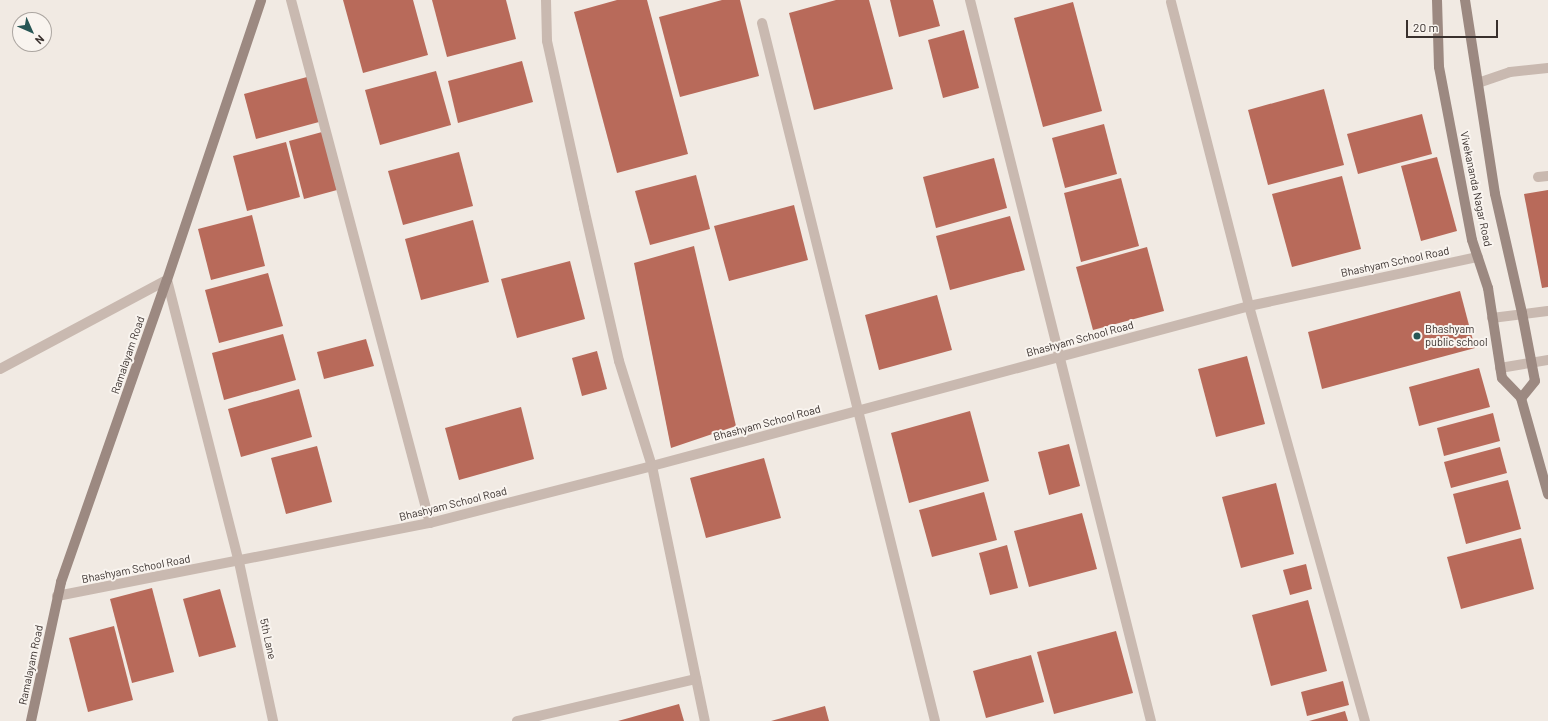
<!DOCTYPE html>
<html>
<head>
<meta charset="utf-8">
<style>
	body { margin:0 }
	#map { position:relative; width:1548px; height:721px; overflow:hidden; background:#f1eae3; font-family:Barlow,sans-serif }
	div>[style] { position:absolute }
	.building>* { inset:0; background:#b86a5a }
	.lane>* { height:10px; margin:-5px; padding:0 5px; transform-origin:5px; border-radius:5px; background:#c9b9b0 }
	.street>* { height:10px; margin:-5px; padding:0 5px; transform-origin:5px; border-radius:5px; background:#c9b9b0 }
	.secondary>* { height:10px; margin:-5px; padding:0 5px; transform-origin:5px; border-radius:5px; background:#9c8981 }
	.dots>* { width:11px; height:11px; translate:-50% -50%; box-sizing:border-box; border:2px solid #f9f4ef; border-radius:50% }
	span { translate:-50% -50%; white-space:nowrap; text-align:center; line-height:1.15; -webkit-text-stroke:4px #f9f4ef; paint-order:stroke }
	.street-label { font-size:11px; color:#39302d }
	.poi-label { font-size:11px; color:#39302d }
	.left { translate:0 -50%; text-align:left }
	.north { position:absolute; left:12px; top:12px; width:40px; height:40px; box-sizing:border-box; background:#f9f4ef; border:1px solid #aca6a1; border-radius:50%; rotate:135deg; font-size:11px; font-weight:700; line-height:16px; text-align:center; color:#39302d }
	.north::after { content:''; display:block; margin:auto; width:14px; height:18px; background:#275655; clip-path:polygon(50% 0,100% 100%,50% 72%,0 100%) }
	.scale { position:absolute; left:1406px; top:20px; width:92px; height:18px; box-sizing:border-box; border:2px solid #39302d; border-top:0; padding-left:5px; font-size:12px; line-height:14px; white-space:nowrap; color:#39302d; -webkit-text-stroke:3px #f9f4ef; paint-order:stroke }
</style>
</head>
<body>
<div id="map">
	<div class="building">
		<div style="clip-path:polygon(343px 0,413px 0,428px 55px,363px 73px)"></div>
		<div style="clip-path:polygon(432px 0,506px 0,516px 39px,447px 57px)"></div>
		<div style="clip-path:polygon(617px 0,647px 0,688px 154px,617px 173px,574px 12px)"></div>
		<div style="clip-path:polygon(722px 0,740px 0,759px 76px,680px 97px,659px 17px)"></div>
		<div style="clip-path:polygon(836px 0,869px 0,893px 89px,814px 110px,789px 13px)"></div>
		<div style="clip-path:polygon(890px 0,933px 0,940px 26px,899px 37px)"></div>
		<div style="clip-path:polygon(1073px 2px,1102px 111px,1043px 127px,1014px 18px)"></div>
		<div style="clip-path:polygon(964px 30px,979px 88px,943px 98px,928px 40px)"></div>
		<div style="clip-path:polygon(522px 61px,533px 102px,458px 123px,448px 81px)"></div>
		<div style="clip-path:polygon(436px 71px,451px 125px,380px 145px,365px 90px)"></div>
		<div style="clip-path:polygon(307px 77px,319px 122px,256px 139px,244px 94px)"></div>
		<div style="clip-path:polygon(1324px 89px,1344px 165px,1268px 185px,1248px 110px)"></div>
		<div style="clip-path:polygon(1422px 114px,1432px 154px,1358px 174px,1347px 134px)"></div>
		<div style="clip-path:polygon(1104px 124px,1117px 174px,1065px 188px,1052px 138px)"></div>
		<div style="clip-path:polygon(322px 132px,337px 190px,304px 199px,289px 141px)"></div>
		<div style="clip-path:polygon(286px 142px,300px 197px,247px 211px,233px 156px)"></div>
		<div style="clip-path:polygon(459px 152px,473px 206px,403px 225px,388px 171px)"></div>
		<div style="clip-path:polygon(1437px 157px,1457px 231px,1421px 241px,1401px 166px)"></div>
		<div style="clip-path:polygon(994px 158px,1007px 208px,936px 228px,923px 177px)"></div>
		<div style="clip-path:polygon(696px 175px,710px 229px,650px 245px,635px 191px)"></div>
		<div style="clip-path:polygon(1342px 176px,1361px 249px,1292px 267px,1272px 194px)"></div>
		<div style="clip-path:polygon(1121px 178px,1139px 246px,1081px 262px,1064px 193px)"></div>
		<div style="clip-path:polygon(1548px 190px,1548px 287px,1542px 288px,1524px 194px)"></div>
		<div style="clip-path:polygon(794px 205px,808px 260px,729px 281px,714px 226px)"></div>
		<div style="clip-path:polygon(252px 215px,265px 266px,211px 280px,198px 229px)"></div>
		<div style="clip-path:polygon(1010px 216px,1025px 270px,950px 290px,936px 236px)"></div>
		<div style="clip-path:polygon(473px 220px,489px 282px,421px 300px,405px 239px)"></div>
		<div style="clip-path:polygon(694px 246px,736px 426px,671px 448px,634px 263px)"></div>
		<div style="clip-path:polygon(1147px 247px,1164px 311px,1093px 330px,1076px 267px)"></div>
		<div style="clip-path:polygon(570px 261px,585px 319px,517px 338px,501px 279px)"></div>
		<div style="clip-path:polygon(268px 273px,283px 326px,219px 343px,205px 290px)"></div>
		<div style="clip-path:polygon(1460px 291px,1475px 348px,1322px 389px,1308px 332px)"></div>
		<div style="clip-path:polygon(937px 295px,952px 350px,879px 370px,865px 315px)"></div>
		<div style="clip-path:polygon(283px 334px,296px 380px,224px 400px,212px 353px)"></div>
		<div style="clip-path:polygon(366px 339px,374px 366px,324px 379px,317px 352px)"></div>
		<div style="clip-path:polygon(597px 351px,607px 389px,582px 396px,572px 358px)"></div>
		<div style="clip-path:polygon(1247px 356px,1265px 424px,1216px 437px,1198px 369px)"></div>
		<div style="clip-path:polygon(1479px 368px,1490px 407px,1419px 426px,1409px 387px)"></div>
		<div style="clip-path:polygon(299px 389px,312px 437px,241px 457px,228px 409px)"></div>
		<div style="clip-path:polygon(521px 407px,534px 459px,459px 480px,445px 428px)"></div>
		<div style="clip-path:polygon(970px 411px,989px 481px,909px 503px,891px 433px)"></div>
		<div style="clip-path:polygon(1493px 413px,1500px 441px,1444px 456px,1437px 428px)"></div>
		<div style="clip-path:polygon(1069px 444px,1080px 486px,1049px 495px,1038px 452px)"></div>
		<div style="clip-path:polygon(317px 446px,332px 502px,286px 514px,271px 458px)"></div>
		<div style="clip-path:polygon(1500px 447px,1507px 473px,1451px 488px,1444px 462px)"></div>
		<div style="clip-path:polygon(764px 458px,781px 518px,706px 538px,690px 478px)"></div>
		<div style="clip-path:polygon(1508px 480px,1521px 529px,1466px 544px,1453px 494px)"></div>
		<div style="clip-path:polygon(1276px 483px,1294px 554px,1241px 568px,1222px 497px)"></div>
		<div style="clip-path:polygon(984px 492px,997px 540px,932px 557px,919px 510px)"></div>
		<div style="clip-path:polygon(1082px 513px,1097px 569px,1029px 587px,1014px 531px)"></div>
		<div style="clip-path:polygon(1521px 538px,1534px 589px,1461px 609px,1447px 557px)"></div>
		<div style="clip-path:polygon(1007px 545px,1018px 588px,990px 595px,979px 553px)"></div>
		<div style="clip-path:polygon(1306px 564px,1312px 589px,1290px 595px,1283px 570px)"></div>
		<div style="clip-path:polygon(152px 588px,174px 672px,132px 683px,110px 599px)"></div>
		<div style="clip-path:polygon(220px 589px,236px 647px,199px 657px,183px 599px)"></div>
		<div style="clip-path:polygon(1308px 600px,1327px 671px,1271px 686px,1252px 615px)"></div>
		<div style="clip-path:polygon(114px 626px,133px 700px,88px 712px,69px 638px)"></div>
		<div style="clip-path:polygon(1116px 631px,1133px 693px,1054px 714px,1037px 652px)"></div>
		<div style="clip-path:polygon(1031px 655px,1044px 702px,986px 718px,973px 671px)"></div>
		<div style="clip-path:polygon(1343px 681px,1349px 705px,1307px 716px,1301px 692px)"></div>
		<div style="clip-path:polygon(679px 704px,684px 721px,618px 721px)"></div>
		<div style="clip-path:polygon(825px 706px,829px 721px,771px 721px)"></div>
		<div style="clip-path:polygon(1345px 711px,1348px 721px,1309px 721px)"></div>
	</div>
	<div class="lane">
		<div style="left:1478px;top:83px;width:34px;rotate:-19deg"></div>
		<div style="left:1510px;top:72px;width:38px;rotate:-6deg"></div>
	</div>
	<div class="street">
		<div style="left:291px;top:0;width:541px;rotate:75.12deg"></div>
		<div style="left:546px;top:0;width:41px;rotate:88.6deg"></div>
		<div style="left:547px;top:41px;width:171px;rotate:77.5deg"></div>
		<div style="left:584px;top:208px;width:157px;rotate:77.1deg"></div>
		<div style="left:619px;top:361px;width:110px;rotate:72.6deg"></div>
		<div style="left:652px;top:466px;width:260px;rotate:78.3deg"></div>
		<div style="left:970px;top:0;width:743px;rotate:75.91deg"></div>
		<div style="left:1171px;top:2px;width:314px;rotate:75.6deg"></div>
		<div style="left:1249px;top:306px;width:431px;rotate:74.4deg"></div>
		<div style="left:762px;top:23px;width:719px;rotate:76.08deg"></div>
		<div style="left:1538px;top:177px;width:10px;rotate:-6deg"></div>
		<div style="left:1492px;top:318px;width:56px;rotate:-7.1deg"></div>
		<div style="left:1500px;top:368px;width:49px;rotate:-9.5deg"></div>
		<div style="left:0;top:369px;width:189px;rotate:-28.1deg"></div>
		<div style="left:167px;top:280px;width:291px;rotate:75.7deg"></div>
		<div style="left:239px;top:562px;width:163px;rotate:77.9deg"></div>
		<div style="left:57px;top:596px;width:380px;rotate:-11.1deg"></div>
		<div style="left:430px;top:523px;width:229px;rotate:-14.4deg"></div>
		<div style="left:652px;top:466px;width:618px;rotate:-15deg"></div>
		<div style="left:1249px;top:306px;width:234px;rotate:-12.1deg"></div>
		<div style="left:517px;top:721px;width:184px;rotate:-13.2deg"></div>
	</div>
	<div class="secondary">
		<div style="left:1437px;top:0;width:67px;rotate:88.3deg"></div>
		<div style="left:1439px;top:67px;width:176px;rotate:79.2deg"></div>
		<div style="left:1472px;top:240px;width:51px;rotate:71.6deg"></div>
		<div style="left:1488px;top:288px;width:91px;rotate:81.2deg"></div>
		<div style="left:1502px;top:378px;width:28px;rotate:46deg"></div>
		<div style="left:1521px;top:398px;width:100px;rotate:74.3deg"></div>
		<div style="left:1465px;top:0;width:196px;rotate:81.2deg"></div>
		<div style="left:1495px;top:194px;width:122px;rotate:77.2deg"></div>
		<div style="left:1522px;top:313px;width:69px;rotate:79.2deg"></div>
		<div style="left:1535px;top:381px;width:22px;rotate:129deg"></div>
		<div style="left:31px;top:721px;width:142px;rotate:-77.8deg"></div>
		<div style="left:61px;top:582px;width:320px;rotate:-70.7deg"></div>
		<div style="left:167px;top:280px;width:295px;rotate:-71.4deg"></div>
	</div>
	<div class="dots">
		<div style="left:1417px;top:336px;background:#275655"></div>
	</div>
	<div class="street-label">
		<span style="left:1476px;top:189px;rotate:78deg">Vivekananda Nagar Road</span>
		<span style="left:1395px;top:262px;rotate:-12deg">Bhashyam School Road</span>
		<span style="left:1080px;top:339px;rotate:-15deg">Bhashyam School Road</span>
		<span style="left:128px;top:355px;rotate:-71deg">Ramalayam Road</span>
		<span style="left:767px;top:423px;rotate:-15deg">Bhashyam School Road</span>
		<span style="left:453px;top:504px;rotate:-14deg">Bhashyam School Road</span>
		<span style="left:136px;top:569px;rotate:-11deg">Bhashyam School Road</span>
		<span style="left:268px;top:639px;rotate:78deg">5th Lane</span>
		<span style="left:31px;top:665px;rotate:-78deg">Ramalayam Road</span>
	</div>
	<div class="poi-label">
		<span class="left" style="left:1425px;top:336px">Bhashyam<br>public school</span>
	</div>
	<div class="north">N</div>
	<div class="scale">20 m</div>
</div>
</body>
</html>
